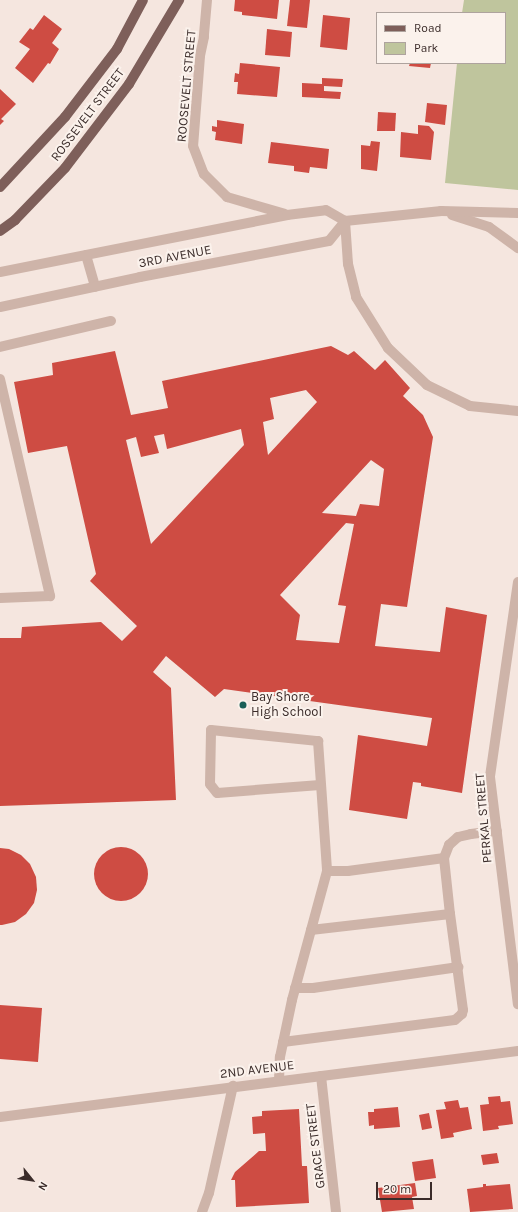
<!DOCTYPE html>
<html>
<head>
<meta charset="utf-8">
<style>
	body { margin:0 }
	#map { position:relative; width:518px; height:1212px; overflow:hidden; background:#f5e6df; font-family:Karla,sans-serif }
	div>[style] { position:absolute }
	.green>* { inset:0; background:#bfc59d }
	.building>* { inset:0; background:#ce4c43 }
	.round { border-radius:50% }
	.minor>* { height:10px; margin:-5px; padding:0 5px; transform-origin:5px; border-radius:5px; background:#ceb4a9 }
	.major>* { height:10px; margin:-5px; padding:0 5px; transform-origin:5px; border-radius:5px; background:#7e5f5a }
	.dots>* { width:11px; height:11px; translate:-50% -50%; box-sizing:border-box; border:2px solid #fbf2ec; border-radius:50% }
	span { translate:-50% -50%; white-space:nowrap; text-align:center; line-height:1.15; -webkit-text-stroke:4px #fbf2ec; paint-order:stroke }
	.street-label { font-size:13px; color:#3b2c2a }
	.poi-label { font-size:13px; color:#3b2c2a }
	.left { translate:0 -50%; text-align:left }
	.legend { position:absolute; left:376px; top:12px; width:130px; height:52px; box-sizing:border-box; background:#fbf2ec; border:1px solid #aea39e; margin:0; padding:5px 7px; list-style:none; font-size:12px; color:#3b2c2a }
	.legend li { display:flex; align-items:center; gap:8px; height:20px }
	.legend b { width:20px; border:1px solid #aea39e }
	.north { position:absolute; left:12px; top:1160px; width:40px; height:40px; -webkit-text-stroke:3px #fbf2ec; paint-order:stroke; rotate:120deg; font-size:11px; font-weight:700; line-height:16px; text-align:center; color:#3b2c2a }
	.north::after { content:''; display:block; margin:auto; width:14px; height:18px; background:#3b2c2a; clip-path:polygon(50% 0,100% 100%,50% 72%,0 100%) }
	.scale { position:absolute; left:376px; top:1182px; width:56px; height:18px; box-sizing:border-box; border:2px solid #3b2c2a; border-top:0; padding-left:5px; font-size:12px; line-height:14px; white-space:nowrap; color:#3b2c2a; -webkit-text-stroke:3px #fbf2ec; paint-order:stroke }
</style>
</head>
<body>
<div id="map">
	<div class="green">
		<div style="clip-path:polygon(464px 0,518px 0,518px 190px,445px 183px,457px 63px,505px 63px,505px 13px,462px 13px)"></div>
	</div>
	<div class="building">
		<div style="clip-path:polygon(235px 0,279px 0,277px 19px,242px 15px,242px 12px,234px 11px)"></div>
		<div style="clip-path:polygon(290px 0,310px 0,307px 28px,287px 26px)"></div>
		<div style="clip-path:polygon(44px 15px,62px 29px,52px 43px,59px 49px,50px 64px,48px 63px,33px 83px,15px 68px,30px 49px,19px 42px,30px 28px,33px 30px)"></div>
		<div style="clip-path:polygon(323px 15px,350px 18px,347px 50px,320px 47px)"></div>
		<div style="clip-path:polygon(267px 29px,292px 32px,290px 57px,265px 55px)"></div>
		<div style="clip-path:polygon(240px 63px,280px 67px,277px 97px,237px 94px,238px 82px,234px 82px,235px 73px,239px 74px)"></div>
		<div style="clip-path:polygon(410px 63px,431px 63px,430px 68px,409px 66px)"></div>
		<div style="clip-path:polygon(322px 78px,343px 79px,342px 87px,324px 86px,324px 91px,341px 92px,340px 99px,302px 97px,302px 83px,322px 84px)"></div>
		<div style="clip-path:polygon(0 89px,16px 104px,1px 119px,4px 121px,0 125px)"></div>
		<div style="clip-path:polygon(427px 103px,447px 105px,445px 125px,425px 122px)"></div>
		<div style="clip-path:polygon(378px 112px,396px 113px,395px 131px,377px 131px)"></div>
		<div style="clip-path:polygon(217px 120px,244px 124px,242px 144px,215px 140px,216px 132px,212px 131px,212px 126px,217px 127px)"></div>
		<div style="clip-path:polygon(418px 125px,429px 126px,434px 132px,431px 160px,400px 157px,401px 132px,418px 134px)"></div>
		<div style="clip-path:polygon(371px 141px,380px 142px,377px 171px,361px 169px,361px 145px,370px 146px)"></div>
		<div style="clip-path:polygon(271px 142px,329px 149px,327px 169px,310px 167px,309px 173px,294px 171px,294px 166px,268px 163px)"></div>
		<div style="clip-path:polygon(evenodd,331px 346px,348px 355px,354px 351px,375px 370px,385px 360px,410px 388px,403px 396px,423px 415px,433px 437px,407px 607px,381px 604px,375px 646px,440px 652px,446px 607px,487px 615px,462px 793px,421px 786px,421px 783px,413px 782px,407px 819px,349px 810px,358px 735px,427px 746px,432px 718px,224px 689px,215px 697px,166px 656px,153px 672px,171px 688px,176px 800px,0 806px,0 638px,21px 638px,22px 627px,101px 622px,122px 641px,137px 626px,90px 581px,96px 574px,67px 446px,28px 453px,14px 382px,53px 375px,52px 363px,115px 351px,131px 415px,168px 408px,162px 381px,331px 346px,306px 390px,317px 402px,268px 455px,263px 422px,274px 419px,270px 398px,306px 390px,331px 346px,241px 429px,244px 445px,151px 544px,126px 440px,136px 437px,141px 457px,159px 453px,154px 436px,164px 434px,167px 449px,241px 429px,331px 346px,371px 460px,384px 469px,379px 506px,360px 504px,356px 516px,322px 513px,371px 460px,331px 346px,346px 523px,354px 524px,338px 605px,346px 606px,339px 643px,296px 640px,300px 615px,280px 595px,346px 523px)"></div>
		<div class="round" style="left:94px;top:847px;width:54px;height:54px"></div>
		<div style="clip-path:polygon(0 848px,9px 849px,21px 855px,30px 864px,36px 877px,37px 890px,34px 903px,26px 914px,15px 922px,2px 925px,0 925px)"></div>
		<div style="clip-path:polygon(0 1005px,42px 1008px,38px 1062px,0 1059px)"></div>
		<div style="clip-path:polygon(500px 1096px,501px 1102px,510px 1101px,513px 1124px,498px 1126px,499px 1129px,483px 1131px,480px 1105px,489px 1104px,488px 1097px)"></div>
		<div style="clip-path:polygon(458px 1100px,460px 1108px,468px 1107px,472px 1129px,453px 1133px,454px 1137px,441px 1139px,436px 1110px,446px 1109px,444px 1102px)"></div>
		<div style="clip-path:polygon(398px 1107px,400px 1127px,374px 1129px,374px 1125px,369px 1126px,368px 1112px,374px 1112px,374px 1109px)"></div>
		<div style="clip-path:polygon(299px 1109px,302px 1166px,307px 1166px,309px 1203px,236px 1207px,235px 1180px,231px 1180px,235px 1172px,259px 1151px,266px 1151px,265px 1133px,253px 1134px,252px 1117px,262px 1116px,262px 1111px)"></div>
		<div style="clip-path:polygon(429px 1113px,432px 1128px,422px 1130px,419px 1115px)"></div>
		<div style="clip-path:polygon(497px 1153px,499px 1163px,483px 1165px,481px 1155px)"></div>
		<div style="clip-path:polygon(433px 1159px,436px 1178px,415px 1181px,412px 1162px)"></div>
		<div style="clip-path:polygon(415px 1183px,417px 1196px,412px 1197px,414px 1209px,382px 1212px,378px 1188px)"></div>
		<div style="clip-path:polygon(483px 1184px,486px 1184px,486px 1186px,510px 1184px,513px 1209px,470px 1212px,467px 1189px,483px 1187px)"></div>
	</div>
	<div class="minor">
		<div style="left:207px;top:0;width:37px;rotate:95deg"></div>
		<div style="left:204px;top:37px;width:19px;rotate:102deg"></div>
		<div style="left:200px;top:56px;width:90px;rotate:94.4deg"></div>
		<div style="left:193px;top:146px;width:30px;rotate:69deg"></div>
		<div style="left:204px;top:174px;width:33px;rotate:45deg"></div>
		<div style="left:227px;top:197px;width:60px;rotate:16.3deg"></div>
		<div style="left:452px;top:215px;width:39px;rotate:18deg"></div>
		<div style="left:489px;top:227px;width:36px;rotate:36deg"></div>
		<div style="left:345px;top:221px;width:43px;rotate:86deg"></div>
		<div style="left:348px;top:264px;width:34px;rotate:76deg"></div>
		<div style="left:356px;top:297px;width:60px;rotate:57.9deg"></div>
		<div style="left:388px;top:348px;width:54px;rotate:43.5deg"></div>
		<div style="left:427px;top:385px;width:48px;rotate:26deg"></div>
		<div style="left:470px;top:406px;width:48px;rotate:5.9deg"></div>
		<div style="left:86px;top:255px;width:33px;rotate:74deg"></div>
		<div style="left:0;top:272px;width:293px;rotate:-11.2deg"></div>
		<div style="left:287px;top:215px;width:39px;rotate:-7deg"></div>
		<div style="left:326px;top:210px;width:22px;rotate:30deg"></div>
		<div style="left:345px;top:221px;width:97px;rotate:-5.9deg"></div>
		<div style="left:441px;top:211px;width:77px;rotate:1.5deg"></div>
		<div style="left:0;top:307px;width:143px;rotate:-12.1deg"></div>
		<div style="left:140px;top:277px;width:192px;rotate:-10.8deg"></div>
		<div style="left:329px;top:241px;width:26px;rotate:-51deg"></div>
		<div style="left:0;top:347px;width:114px;rotate:-13.2deg"></div>
		<div style="left:0;top:379px;width:223px;rotate:77deg"></div>
		<div style="left:50px;top:596px;width:50px;rotate:177.7deg"></div>
		<div style="left:518px;top:582px;width:197px;rotate:98.2deg"></div>
		<div style="left:490px;top:777px;width:229px;rotate:83deg"></div>
		<div style="left:320px;top:785px;width:103px;rotate:175.6deg"></div>
		<div style="left:217px;top:793px;width:11px;rotate:-128deg"></div>
		<div style="left:210px;top:784px;width:54px;rotate:-88.9deg"></div>
		<div style="left:211px;top:730px;width:108px;rotate:5.9deg"></div>
		<div style="left:318px;top:741px;width:130px;rotate:86deg"></div>
		<div style="left:444px;top:858px;width:56px;rotate:83.9deg"></div>
		<div style="left:295px;top:988px;width:18px"></div>
		<div style="left:313px;top:988px;width:147px;rotate:-8.2deg"></div>
		<div style="left:283px;top:1042px;width:173px;rotate:-7.3deg"></div>
		<div style="left:455px;top:1020px;width:9px;rotate:-41deg"></div>
		<div style="left:462px;top:1014px;width:4px;rotate:-76deg"></div>
		<div style="left:463px;top:1010px;width:97px;rotate:-97.7deg"></div>
		<div style="left:450px;top:914px;width:140px;rotate:173.4deg"></div>
		<div style="left:321px;top:1076px;width:137px;rotate:83.7deg"></div>
		<div style="left:279px;top:1081px;width:24px;rotate:-88deg"></div>
		<div style="left:280px;top:1057px;width:58px;rotate:-78.1deg"></div>
		<div style="left:292px;top:1000px;width:134px;rotate:-74.8deg"></div>
		<div style="left:327px;top:871px;width:21px"></div>
		<div style="left:348px;top:871px;width:97px;rotate:-7.7deg"></div>
		<div style="left:444px;top:858px;width:14px;rotate:-69deg"></div>
		<div style="left:449px;top:845px;width:12px;rotate:-42deg"></div>
		<div style="left:458px;top:837px;width:13px;rotate:-13deg"></div>
		<div style="left:471px;top:834px;width:26px;rotate:-7deg"></div>
		<div style="left:0;top:1117px;width:522px;rotate:-7.26deg"></div>
		<div style="left:202px;top:1212px;width:20px;rotate:-70deg"></div>
		<div style="left:209px;top:1193px;width:110px;rotate:-77.4deg"></div>
	</div>
	<div class="major">
		<div style="left:0;top:187px;width:96px;rotate:-47.1deg"></div>
		<div style="left:65px;top:117px;width:86px;rotate:-52.6deg"></div>
		<div style="left:117px;top:49px;width:55px;rotate:-62deg"></div>
		<div style="left:0;top:231px;width:19px;rotate:-36deg"></div>
		<div style="left:15px;top:220px;width:72px;rotate:-46.1deg"></div>
		<div style="left:65px;top:168px;width:106px;rotate:-52.7deg"></div>
		<div style="left:129px;top:84px;width:98px;rotate:-59.2deg"></div>
	</div>
	<div class="dots">
		<div style="left:243px;top:705px;background:#1b6058"></div>
	</div>
	<div class="street-label">
		<span style="left:187px;top:86px;rotate:-85deg">ROOSEVELT STREET</span>
		<span style="left:88px;top:115px;rotate:-53deg">ROSSEVELT STREET</span>
		<span style="left:175px;top:257px;rotate:-11deg">3RD AVENUE</span>
		<span style="left:484px;top:818px;rotate:-95deg">PERKAL STREET</span>
		<span style="left:257px;top:1070px;rotate:-7deg">2ND AVENUE</span>
		<span style="left:316px;top:1146px;rotate:-97deg">GRACE STREET</span>
	</div>
	<div class="poi-label">
		<span class="left" style="left:251px;top:705px">Bay Shore<br>High School</span>
	</div>
	<ul class="legend">
	<li><b style="height:5px;background:#7e5f5a"></b>Road</li>
	<li><b style="height:11px;background:#bfc59d"></b>Park</li>
	</ul>
	<div class="north">N</div>
	<div class="scale">20 m</div>
</div>
</body>
</html>
